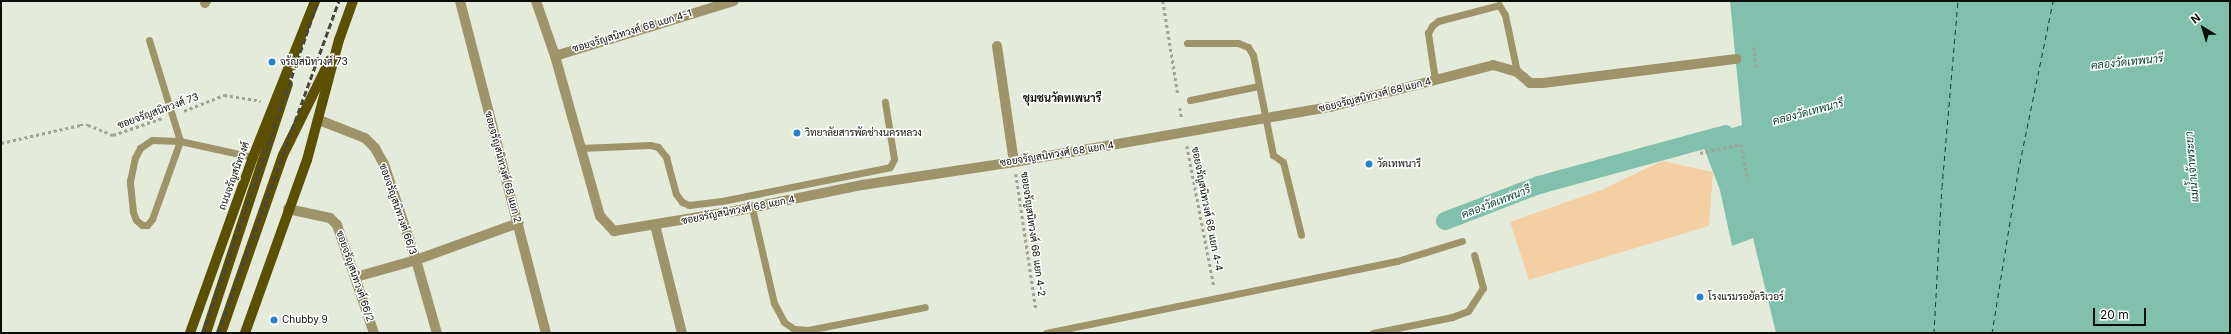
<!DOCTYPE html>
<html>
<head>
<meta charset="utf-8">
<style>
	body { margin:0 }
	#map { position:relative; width:2231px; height:334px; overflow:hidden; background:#e5ebda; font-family:Inter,Sarabun,sans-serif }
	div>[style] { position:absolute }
	.green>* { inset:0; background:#f3cfa3 }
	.water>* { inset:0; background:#80c0ac }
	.canal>* { height:18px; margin:-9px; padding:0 9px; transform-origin:9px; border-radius:9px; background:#80c0ac }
	.ferry>* { height:1px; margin-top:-0.5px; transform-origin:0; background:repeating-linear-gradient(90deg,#094335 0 5px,transparent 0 9px) }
	.path>* { height:2.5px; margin-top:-1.25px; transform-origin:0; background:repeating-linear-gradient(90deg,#9ea395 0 3px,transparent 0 6px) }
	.service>* { height:7px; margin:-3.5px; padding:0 3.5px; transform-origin:3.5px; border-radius:3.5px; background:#9e946a }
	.minor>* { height:10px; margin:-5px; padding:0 5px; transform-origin:5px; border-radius:5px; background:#9e946a }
	.primary>* { height:10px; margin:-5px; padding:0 5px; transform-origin:5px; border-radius:5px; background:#5d4f00 }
	.rail>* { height:3px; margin-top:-1.5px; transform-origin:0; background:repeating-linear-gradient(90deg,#44473e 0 6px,transparent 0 9px) }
	.dots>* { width:11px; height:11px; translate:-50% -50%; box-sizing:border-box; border:2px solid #fff; border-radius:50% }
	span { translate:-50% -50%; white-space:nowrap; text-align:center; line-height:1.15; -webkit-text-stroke:3px #fff; paint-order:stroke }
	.street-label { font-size:10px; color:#0b0d07 }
	.poi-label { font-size:10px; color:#0b0d07 }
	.left { translate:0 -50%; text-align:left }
	.water-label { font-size:11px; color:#094335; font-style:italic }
	.neighbourhood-label { font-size:11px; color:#0b0d07; font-weight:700 }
	.frame { position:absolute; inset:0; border:2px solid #0b0d07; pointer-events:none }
	.north { position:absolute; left:2183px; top:8px; width:40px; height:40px; -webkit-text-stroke:3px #fff; paint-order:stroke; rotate:322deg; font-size:11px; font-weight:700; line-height:16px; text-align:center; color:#0b0d07 }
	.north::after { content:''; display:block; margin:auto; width:14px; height:18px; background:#0b0d07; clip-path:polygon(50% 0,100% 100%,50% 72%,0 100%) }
	.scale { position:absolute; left:2093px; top:308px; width:53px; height:18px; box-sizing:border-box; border:2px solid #0b0d07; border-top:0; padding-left:5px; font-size:12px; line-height:14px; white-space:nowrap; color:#0b0d07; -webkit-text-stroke:3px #fff; paint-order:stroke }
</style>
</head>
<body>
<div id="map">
	<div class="green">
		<div style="clip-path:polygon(1662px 161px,1713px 172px,1709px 226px,1529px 280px,1510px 222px,1601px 190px)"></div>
	</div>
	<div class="water">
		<div style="clip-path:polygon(1730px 1px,2230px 1px,2230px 333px,1776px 333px,1753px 238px,1732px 246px,1720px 190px,1700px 138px,1742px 125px)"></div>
	</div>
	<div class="canal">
		<div style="left:1445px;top:221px;width:101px;rotate:-21deg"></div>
		<div style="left:1539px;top:185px;width:193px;rotate:-15.3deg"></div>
	</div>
	<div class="ferry">
		<div style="left:1934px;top:333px;width:146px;rotate:-86.9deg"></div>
		<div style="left:1942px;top:187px;width:187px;rotate:-85.1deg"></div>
		<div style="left:1992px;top:333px;width:163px;rotate:-80.8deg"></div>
		<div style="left:2018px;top:172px;width:175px;rotate:-78.4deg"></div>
	</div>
	<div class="path">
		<div style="left:1163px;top:1px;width:95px;rotate:80.9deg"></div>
		<div style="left:1754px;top:47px;width:20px;rotate:84deg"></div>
		<div style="left:1180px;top:108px;width:11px;rotate:80deg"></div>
		<div style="left:184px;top:111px;width:43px;rotate:-21.8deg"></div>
		<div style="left:224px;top:95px;width:37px;rotate:9deg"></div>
		<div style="left:1px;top:143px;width:81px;rotate:-12.8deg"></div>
		<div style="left:80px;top:125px;width:8px"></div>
		<div style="left:88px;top:125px;width:27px;rotate:22deg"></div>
		<div style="left:113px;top:135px;width:52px;rotate:-19.1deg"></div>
		<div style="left:1187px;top:146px;width:143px;rotate:79.1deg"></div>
		<div style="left:1700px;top:153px;width:42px;rotate:-12.4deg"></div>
		<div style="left:1741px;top:144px;width:37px;rotate:79deg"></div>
		<div style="left:1016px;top:174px;width:136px;rotate:81.6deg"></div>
	</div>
	<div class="service">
		<div style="left:149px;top:40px;width:106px;rotate:72.9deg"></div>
		<div style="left:180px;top:141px;width:83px;rotate:109.7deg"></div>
		<div style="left:152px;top:219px;width:8px;rotate:130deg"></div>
		<div style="left:147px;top:225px;width:5px;rotate:180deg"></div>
		<div style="left:142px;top:225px;width:8px;rotate:-140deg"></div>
		<div style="left:136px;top:220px;width:9px;rotate:-111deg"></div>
		<div style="left:133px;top:212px;width:31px;rotate:-96deg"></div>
		<div style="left:130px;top:181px;width:24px;rotate:-78deg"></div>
		<div style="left:135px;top:158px;width:11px;rotate:-63deg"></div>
		<div style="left:140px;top:148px;width:14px;rotate:-34deg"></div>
		<div style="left:152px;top:140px;width:28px;rotate:2deg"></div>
		<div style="left:180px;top:141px;width:75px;rotate:12.4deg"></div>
		<div style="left:1187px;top:43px;width:51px"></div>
		<div style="left:1238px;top:43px;width:11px;rotate:22deg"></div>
		<div style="left:1248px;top:47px;width:9px;rotate:58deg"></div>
		<div style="left:1253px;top:55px;width:102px;rotate:78.7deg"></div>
		<div style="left:1273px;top:155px;width:12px;rotate:35deg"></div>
		<div style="left:1283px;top:162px;width:75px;rotate:76.1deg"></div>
		<div style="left:1435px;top:80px;width:48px;rotate:-98.5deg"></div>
		<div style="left:1428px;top:33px;width:8px;rotate:-60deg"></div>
		<div style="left:1432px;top:26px;width:8px;rotate:-40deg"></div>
		<div style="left:1438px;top:21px;width:63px;rotate:-14.7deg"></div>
		<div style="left:1499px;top:5px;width:12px;rotate:59deg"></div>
		<div style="left:1505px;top:15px;width:58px;rotate:78.1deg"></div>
		<div style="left:1190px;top:100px;width:70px;rotate:-11.5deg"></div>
		<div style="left:581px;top:148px;width:69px;rotate:-2.5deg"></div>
		<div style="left:650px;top:145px;width:8px;rotate:14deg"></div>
		<div style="left:658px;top:147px;width:13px;rotate:51deg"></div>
		<div style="left:666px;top:157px;width:38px;rotate:75deg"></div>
		<div style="left:676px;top:194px;width:10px;rotate:53deg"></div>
		<div style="left:682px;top:202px;width:8px;rotate:23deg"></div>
		<div style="left:689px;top:205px;width:33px;rotate:-7deg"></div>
		<div style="left:722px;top:201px;width:171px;rotate:-11.4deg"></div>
		<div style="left:890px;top:167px;width:9px;rotate:-63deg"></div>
		<div style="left:894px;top:159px;width:58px;rotate:-99deg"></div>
		<div style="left:752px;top:208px;width:98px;rotate:77deg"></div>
		<div style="left:774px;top:303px;width:21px;rotate:62deg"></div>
		<div style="left:784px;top:322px;width:12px;rotate:35deg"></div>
		<div style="left:794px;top:329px;width:14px;rotate:4deg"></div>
		<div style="left:808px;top:330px;width:119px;rotate:-11.1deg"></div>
		<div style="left:1046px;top:333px;width:358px;rotate:-11.6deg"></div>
		<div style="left:1397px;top:261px;width:68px;rotate:-17.1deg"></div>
		<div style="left:1373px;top:333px;width:81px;rotate:-11.4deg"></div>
		<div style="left:1452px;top:317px;width:17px;rotate:-21deg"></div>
		<div style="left:1468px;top:311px;width:27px;rotate:-57deg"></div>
		<div style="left:1483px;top:288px;width:34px;rotate:-105deg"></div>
	</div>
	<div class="minor">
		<div style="left:460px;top:1px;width:343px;rotate:75.5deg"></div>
		<div style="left:536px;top:1px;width:58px;rotate:70.9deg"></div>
		<div style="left:555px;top:56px;width:166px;rotate:74.3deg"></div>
		<div style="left:600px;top:216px;width:21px;rotate:47deg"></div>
		<div style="left:614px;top:231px;width:123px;rotate:-9.4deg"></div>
		<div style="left:735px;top:211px;width:130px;rotate:-11.6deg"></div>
		<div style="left:862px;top:185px;width:154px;rotate:-8.6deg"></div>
		<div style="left:1014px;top:162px;width:321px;rotate:-9.9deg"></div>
		<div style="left:1330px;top:107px;width:168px;rotate:-14.4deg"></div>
		<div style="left:1493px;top:65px;width:25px;rotate:16deg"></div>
		<div style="left:1517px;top:72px;width:17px;rotate:40deg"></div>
		<div style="left:1530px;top:83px;width:13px"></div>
		<div style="left:1543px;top:83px;width:195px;rotate:-7.1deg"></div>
		<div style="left:205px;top:3px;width:2px;rotate:-63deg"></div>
		<div style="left:997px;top:46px;width:117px;rotate:81.7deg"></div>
		<div style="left:555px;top:56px;width:187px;rotate:-17.1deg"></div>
		<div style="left:319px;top:120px;width:49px;rotate:21.4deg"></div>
		<div style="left:365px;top:138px;width:14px;rotate:45deg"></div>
		<div style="left:375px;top:148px;width:18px;rotate:61deg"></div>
		<div style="left:384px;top:164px;width:101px;rotate:71.6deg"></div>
		<div style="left:416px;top:260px;width:76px;rotate:74deg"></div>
		<div style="left:288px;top:209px;width:43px;rotate:12.1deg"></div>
		<div style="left:330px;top:218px;width:10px;rotate:45deg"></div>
		<div style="left:337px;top:225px;width:114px;rotate:71.1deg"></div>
		<div style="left:655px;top:225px;width:111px;rotate:76deg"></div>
		<div style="left:356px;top:277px;width:62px;rotate:-15.8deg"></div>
		<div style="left:416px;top:260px;width:109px;rotate:-19.9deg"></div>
	</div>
	<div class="primary">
		<div style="left:190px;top:333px;width:187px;rotate:-70.3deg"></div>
		<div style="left:253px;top:157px;width:168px;rotate:-68.3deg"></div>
		<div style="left:206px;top:333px;width:262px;rotate:-71.8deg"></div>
		<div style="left:221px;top:333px;width:188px;rotate:-70.8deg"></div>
		<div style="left:283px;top:155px;width:106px;rotate:-63.7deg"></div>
		<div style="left:245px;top:333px;width:184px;rotate:-70.3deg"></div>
		<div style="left:307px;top:160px;width:124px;rotate:-75.1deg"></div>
		<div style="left:339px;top:40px;width:41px;rotate:-70.3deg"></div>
	</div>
	<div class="rail">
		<div style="left:203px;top:333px;width:351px;rotate:-70.9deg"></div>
		<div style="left:218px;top:333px;width:353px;rotate:-70deg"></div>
	</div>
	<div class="dots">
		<div style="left:272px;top:62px;background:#2483cf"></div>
		<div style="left:797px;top:133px;background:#2483cf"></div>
		<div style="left:1369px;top:164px;background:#2483cf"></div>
		<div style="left:1700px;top:297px;background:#2483cf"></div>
		<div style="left:274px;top:320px;background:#2483cf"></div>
	</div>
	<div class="street-label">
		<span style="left:632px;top:31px;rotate:-17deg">ซอยจรัญสนิทวงศ์ 68 แยก 4-1</span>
		<span style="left:1375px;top:95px;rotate:-14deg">ซอยจรัญสนิทวงศ์ 68 แยก 4</span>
		<span style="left:158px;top:111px;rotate:-20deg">ซอยจรัญสนิทวงศ์ 73</span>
		<span style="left:1057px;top:154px;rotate:-9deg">ซอยจรัญสนิทวงศ์ 68 แยก 4</span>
		<span style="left:503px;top:167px;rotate:75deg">ซอยจรัญสนิทวงศ์ 68 แยก 2</span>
		<span style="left:234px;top:176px;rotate:-70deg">ถนนจรัญสนิทวงศ์</span>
		<span style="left:398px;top:209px;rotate:71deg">ซอยจรัญสนิทวงศ์ 66/3</span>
		<span style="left:1207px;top:209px;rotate:79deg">ซอยจรัญสนิทวงศ์ 68 แยก 4-4</span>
		<span style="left:738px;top:210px;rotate:-11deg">ซอยจรัญสนิทวงศ์ 68 แยก 4</span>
		<span style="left:1033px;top:234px;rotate:82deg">ซอยจรัญสนิทวงศ์ 68 แยก 4-2</span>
		<span style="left:355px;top:276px;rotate:71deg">ซอยจรัญสนิทวงศ์ 66/2</span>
	</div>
	<div class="poi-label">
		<span class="left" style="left:280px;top:62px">จรัญสนิทวงศ์ 73</span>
		<span class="left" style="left:805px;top:133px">วิทยาลัยสารพัดช่างนครหลวง</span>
		<span class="left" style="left:1377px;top:164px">วัดเทพนารี</span>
		<span class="left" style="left:1708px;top:297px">โรงแรมรอยัลริเวอร์</span>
		<span class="left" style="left:282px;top:320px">Chubby 9</span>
	</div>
	<div class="water-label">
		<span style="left:2127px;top:62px;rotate:-6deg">คลองวัดเทพนารี</span>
		<span style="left:1808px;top:112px;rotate:-15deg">คลองวัดเทพนารี</span>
		<span style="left:2192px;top:167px;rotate:-95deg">แม่น้ำเจ้าพระยา</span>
		<span style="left:1496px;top:202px;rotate:-21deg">คลองวัดเทพนารี</span>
	</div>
	<div class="neighbourhood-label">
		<span style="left:1062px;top:98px">ชุมชนวัดทเพนารี</span>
	</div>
	<div class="frame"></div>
	<div class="north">N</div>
	<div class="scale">20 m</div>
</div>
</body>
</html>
